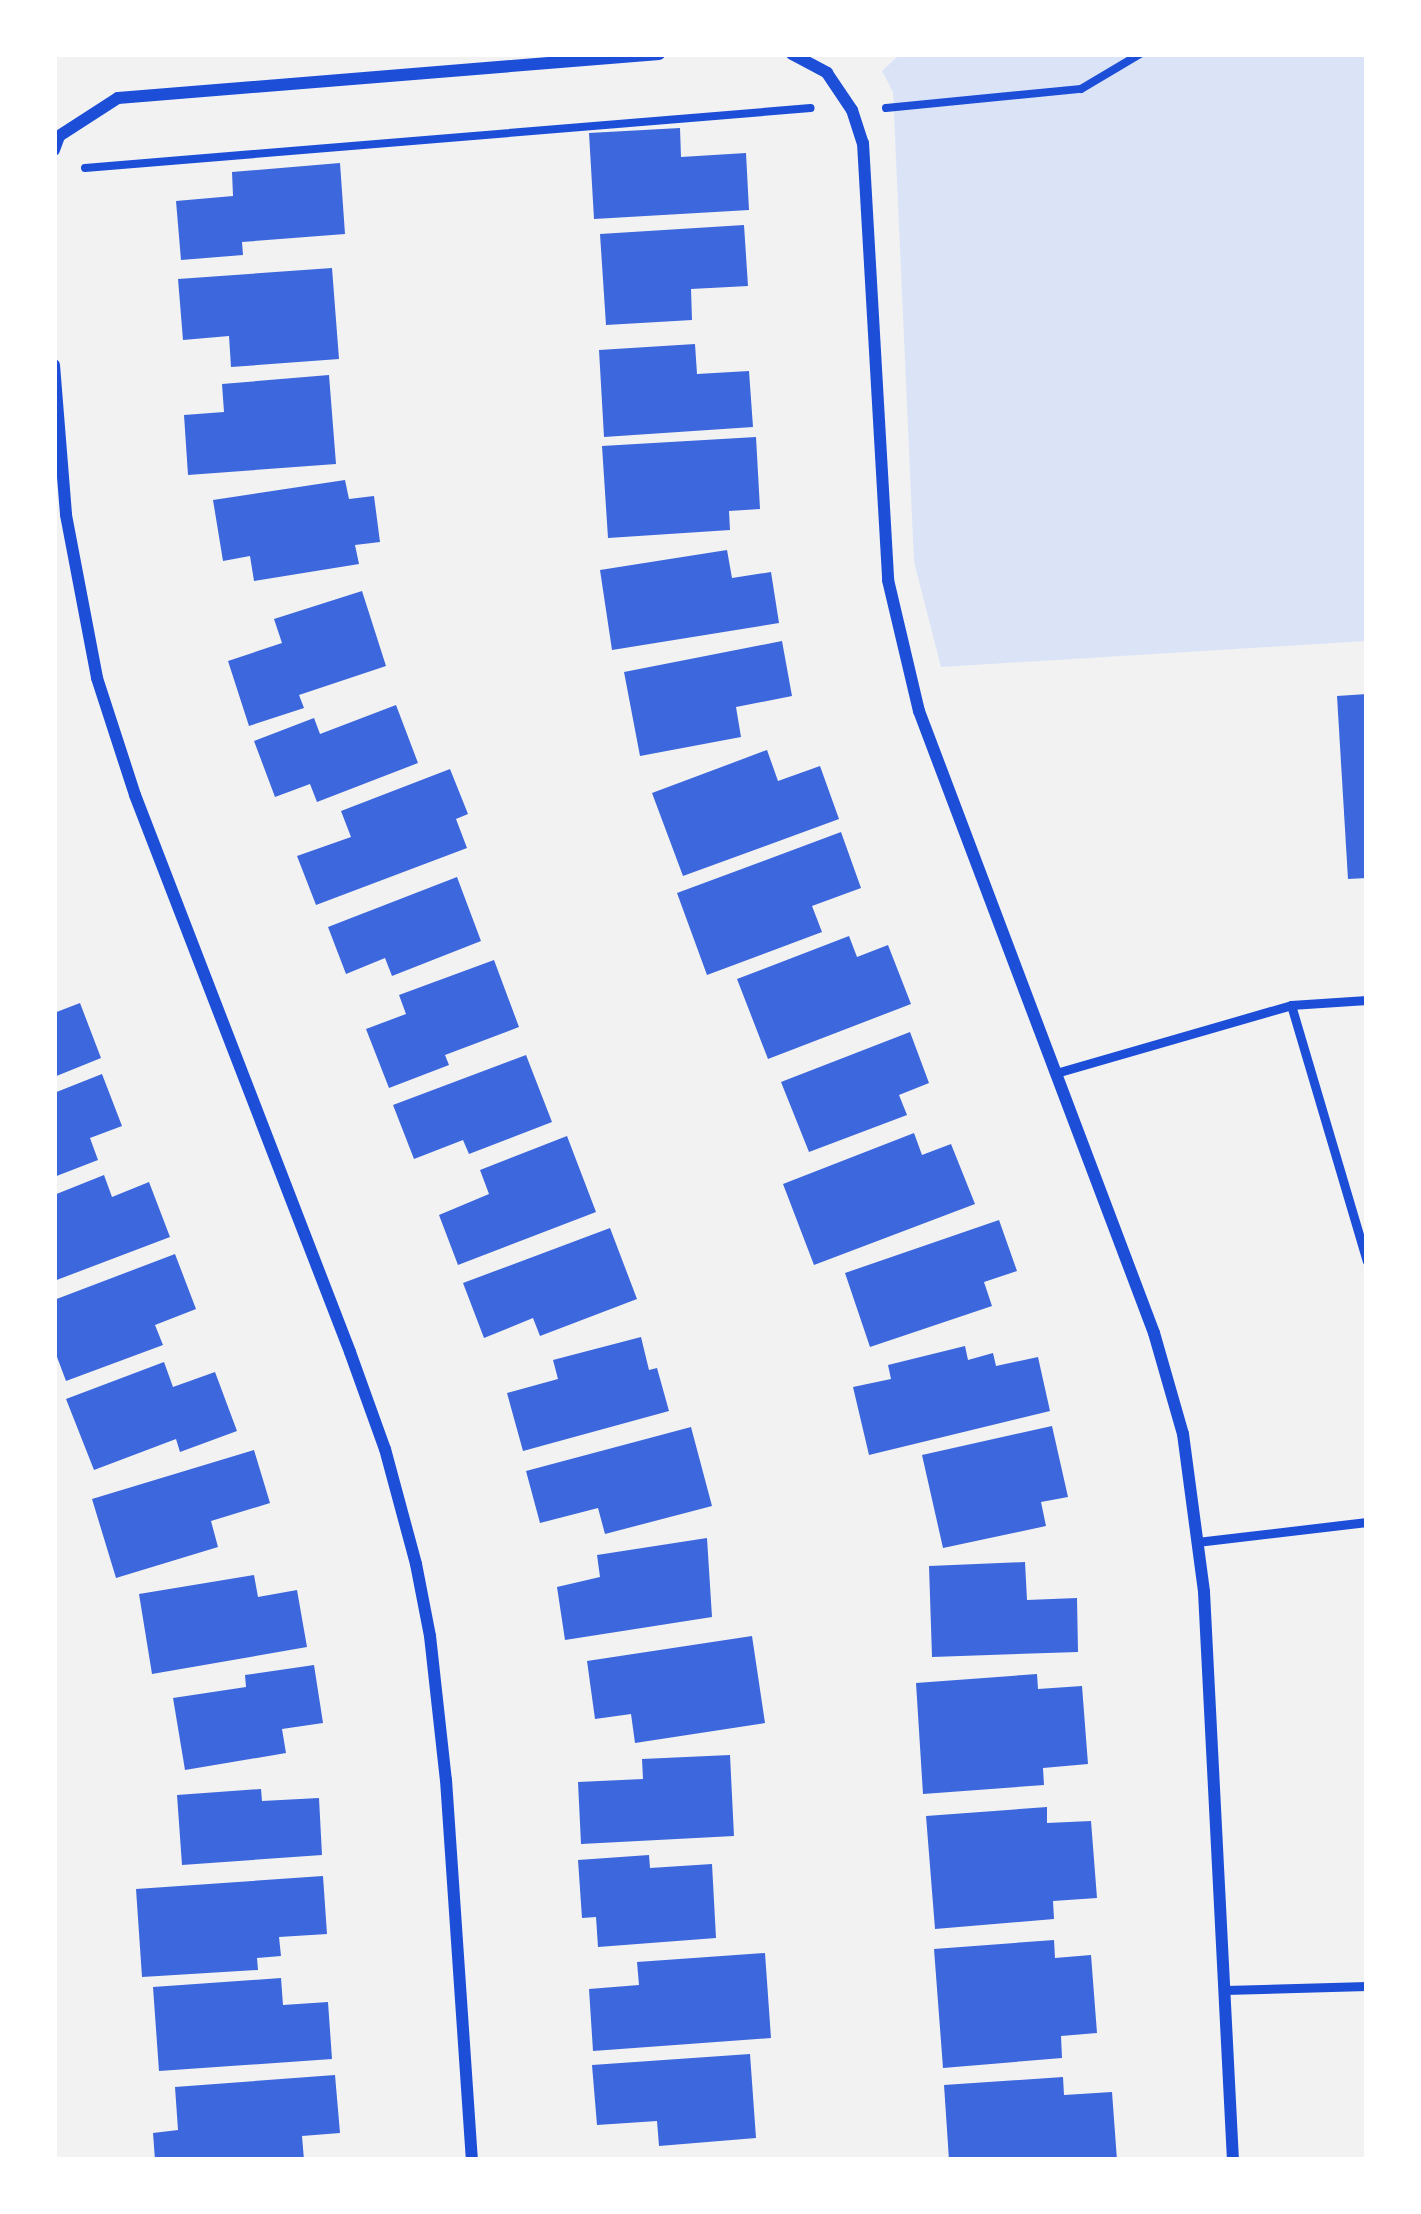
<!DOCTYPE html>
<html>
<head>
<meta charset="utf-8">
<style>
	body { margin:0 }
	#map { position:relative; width:1421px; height:2214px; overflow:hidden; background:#f2f2f2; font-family:Inter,sans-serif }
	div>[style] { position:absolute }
	.green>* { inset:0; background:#dbe4f7 }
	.building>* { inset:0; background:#3d67dc }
	.path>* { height:8px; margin:-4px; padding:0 4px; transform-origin:4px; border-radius:4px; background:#1d4ed8 }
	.service>* { height:9px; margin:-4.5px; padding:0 4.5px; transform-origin:4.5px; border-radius:4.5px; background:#1d4ed8 }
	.minor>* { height:12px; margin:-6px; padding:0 6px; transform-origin:6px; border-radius:6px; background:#1d4ed8 }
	span { translate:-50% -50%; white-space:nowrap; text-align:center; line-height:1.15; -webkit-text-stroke:9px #fff; paint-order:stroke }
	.frame { position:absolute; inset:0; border:57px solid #fff; pointer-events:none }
</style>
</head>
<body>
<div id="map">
	<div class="green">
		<div style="clip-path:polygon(900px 54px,1367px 54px,1367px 641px,941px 667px,914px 562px,893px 92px,882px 71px)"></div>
	</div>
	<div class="building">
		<div style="clip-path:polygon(680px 128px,681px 157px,746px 153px,749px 210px,594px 219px,589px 133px)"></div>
		<div style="clip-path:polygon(340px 163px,345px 234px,242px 242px,243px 255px,181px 260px,176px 201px,233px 196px,232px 172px)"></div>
		<div style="clip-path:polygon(744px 225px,748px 286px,691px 289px,692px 320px,606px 325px,600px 234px)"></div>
		<div style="clip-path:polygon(332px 268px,339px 359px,231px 367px,229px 336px,183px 340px,178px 279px)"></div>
		<div style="clip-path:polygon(695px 344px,697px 374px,749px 371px,753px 427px,604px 437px,599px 350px)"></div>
		<div style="clip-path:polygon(329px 375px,336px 464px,188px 475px,184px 415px,224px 412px,222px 384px)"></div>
		<div style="clip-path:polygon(756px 437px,760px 509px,729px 511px,730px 530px,608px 538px,602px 446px)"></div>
		<div style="clip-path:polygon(345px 480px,349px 499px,374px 496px,380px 542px,355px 545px,359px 564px,254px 581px,250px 556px,223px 561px,213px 500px)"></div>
		<div style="clip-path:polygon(727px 550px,732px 578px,771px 572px,779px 623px,612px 650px,600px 570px)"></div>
		<div style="clip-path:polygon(362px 591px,386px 666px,299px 695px,304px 708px,249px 726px,228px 661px,282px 643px,274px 619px)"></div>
		<div style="clip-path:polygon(782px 641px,792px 696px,736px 707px,741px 737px,640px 756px,624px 672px)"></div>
		<div style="clip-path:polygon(1367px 694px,1367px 878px,1348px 879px,1337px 696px)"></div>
		<div style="clip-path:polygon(396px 705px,418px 763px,317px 802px,310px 784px,275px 797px,254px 741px,314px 718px,320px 734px)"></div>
		<div style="clip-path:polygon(767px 750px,778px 781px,820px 766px,839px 819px,683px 876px,652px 793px)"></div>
		<div style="clip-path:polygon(450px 769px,468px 814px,456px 819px,467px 848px,316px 905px,297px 856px,351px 837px,341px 811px)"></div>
		<div style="clip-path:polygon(841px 832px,861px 888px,812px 906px,822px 932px,707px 975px,677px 893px)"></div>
		<div style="clip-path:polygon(457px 877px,481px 941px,392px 976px,385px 958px,346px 974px,328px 927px)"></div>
		<div style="clip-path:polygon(849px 936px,857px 957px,888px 945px,911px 1004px,768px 1059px,737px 979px)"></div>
		<div style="clip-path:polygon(494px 960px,519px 1027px,445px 1055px,449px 1065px,389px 1088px,366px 1029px,406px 1014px,399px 995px)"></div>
		<div style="clip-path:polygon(80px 1003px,101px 1058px,54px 1077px,54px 1013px)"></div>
		<div style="clip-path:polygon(910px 1032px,929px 1083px,899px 1095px,907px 1115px,809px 1152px,781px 1082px)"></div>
		<div style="clip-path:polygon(526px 1055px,552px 1122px,469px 1154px,463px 1140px,414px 1159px,393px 1105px)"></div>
		<div style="clip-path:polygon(102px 1074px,122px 1126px,90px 1138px,98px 1160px,54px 1177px,54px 1093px)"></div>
		<div style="clip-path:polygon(914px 1133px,922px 1155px,951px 1144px,975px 1204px,814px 1265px,783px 1184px)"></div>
		<div style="clip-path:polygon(567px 1136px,596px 1212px,458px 1265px,439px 1215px,489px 1194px,480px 1170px)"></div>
		<div style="clip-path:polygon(104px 1175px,112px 1197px,149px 1182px,170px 1237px,54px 1281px,54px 1195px)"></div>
		<div style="clip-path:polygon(999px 1220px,1017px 1271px,984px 1282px,992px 1306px,870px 1347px,845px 1273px)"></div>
		<div style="clip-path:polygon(610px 1228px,637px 1299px,540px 1336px,533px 1318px,484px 1338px,463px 1283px)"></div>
		<div style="clip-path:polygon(175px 1254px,196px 1309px,155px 1325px,163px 1345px,66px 1381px,54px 1349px,54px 1300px)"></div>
		<div style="clip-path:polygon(641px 1337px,649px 1370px,657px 1368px,669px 1411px,523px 1451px,507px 1393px,558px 1379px,553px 1360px)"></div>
		<div style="clip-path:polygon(965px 1346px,968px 1360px,993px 1353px,996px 1366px,1038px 1357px,1050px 1411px,869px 1455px,853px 1387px,891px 1379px,888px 1365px)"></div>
		<div style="clip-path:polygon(164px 1362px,173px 1387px,215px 1372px,237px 1431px,180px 1452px,176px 1439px,94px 1470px,66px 1399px)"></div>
		<div style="clip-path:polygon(1052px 1426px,1068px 1497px,1041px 1502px,1046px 1526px,943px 1548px,922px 1455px)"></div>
		<div style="clip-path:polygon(691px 1427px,712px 1506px,605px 1534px,598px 1508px,540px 1523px,526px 1471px)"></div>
		<div style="clip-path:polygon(254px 1450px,270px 1503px,211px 1521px,218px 1547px,116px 1578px,92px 1499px)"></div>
		<div style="clip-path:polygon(707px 1538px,712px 1617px,565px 1640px,557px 1587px,600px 1577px,597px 1555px)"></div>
		<div style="clip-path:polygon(1025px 1562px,1027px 1600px,1077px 1598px,1078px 1652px,932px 1657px,929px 1566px)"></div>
		<div style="clip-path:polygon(254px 1575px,258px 1597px,297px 1590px,307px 1647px,152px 1674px,139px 1594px)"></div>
		<div style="clip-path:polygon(752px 1636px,765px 1723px,635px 1743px,631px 1714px,595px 1719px,587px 1661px)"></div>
		<div style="clip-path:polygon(314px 1665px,323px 1723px,282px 1729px,286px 1753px,185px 1770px,173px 1698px,246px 1687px,245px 1675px)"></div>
		<div style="clip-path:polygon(1037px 1674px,1038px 1689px,1082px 1686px,1088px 1764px,1043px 1768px,1044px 1785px,923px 1794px,916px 1683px)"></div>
		<div style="clip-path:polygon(730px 1755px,734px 1836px,581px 1844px,578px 1782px,643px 1779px,642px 1759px)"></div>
		<div style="clip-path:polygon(261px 1789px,262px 1801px,319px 1798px,322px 1855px,182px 1865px,177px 1795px)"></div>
		<div style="clip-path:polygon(1047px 1807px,1047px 1823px,1091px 1821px,1097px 1898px,1053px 1901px,1054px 1919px,935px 1929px,926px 1816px)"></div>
		<div style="clip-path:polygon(649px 1855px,650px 1868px,712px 1864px,716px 1938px,598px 1947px,596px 1917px,582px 1918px,578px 1860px)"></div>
		<div style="clip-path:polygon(323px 1876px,327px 1934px,279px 1937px,281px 1956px,257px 1958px,258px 1970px,142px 1977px,136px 1889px)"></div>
		<div style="clip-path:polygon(1054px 1940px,1055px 1958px,1091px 1955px,1097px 2033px,1061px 2036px,1062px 2058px,943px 2068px,934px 1949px)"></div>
		<div style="clip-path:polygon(765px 1953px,771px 2038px,593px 2051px,589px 1989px,639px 1985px,637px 1962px)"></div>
		<div style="clip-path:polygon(281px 1978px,283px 2005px,328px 2002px,332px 2059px,159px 2071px,153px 1987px)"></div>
		<div style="clip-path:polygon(750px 2054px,756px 2138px,659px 2146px,657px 2121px,597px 2125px,592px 2065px)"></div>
		<div style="clip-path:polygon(335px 2075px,340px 2133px,302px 2136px,304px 2160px,155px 2160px,153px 2133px,178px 2130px,175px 2087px)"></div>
		<div style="clip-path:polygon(1063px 2077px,1064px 2095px,1112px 2092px,1117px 2160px,949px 2160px,944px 2085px)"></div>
	</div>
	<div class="path">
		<div style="left:886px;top:108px;width:196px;rotate:-5.6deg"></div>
		<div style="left:1081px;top:89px;width:69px;rotate:-30.7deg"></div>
		<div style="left:85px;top:168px;width:728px;rotate:-4.72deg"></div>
	</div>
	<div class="service">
		<div style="left:1291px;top:1005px;width:76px;rotate:-3.8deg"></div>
		<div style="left:1056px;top:1073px;width:245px;rotate:-16.1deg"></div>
		<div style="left:1291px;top:1005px;width:267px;rotate:73.5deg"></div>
		<div style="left:1197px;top:1542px;width:171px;rotate:-6.7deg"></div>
		<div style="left:1225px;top:1990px;width:142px;rotate:-1.6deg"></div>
	</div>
	<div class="minor">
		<div style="left:792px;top:54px;width:40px;rotate:28deg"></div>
		<div style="left:827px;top:73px;width:45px;rotate:56deg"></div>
		<div style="left:852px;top:110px;width:35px;rotate:72deg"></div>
		<div style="left:863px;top:143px;width:438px;rotate:86.7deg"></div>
		<div style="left:888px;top:580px;width:135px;rotate:76.7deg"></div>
		<div style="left:919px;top:711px;width:665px;rotate:69.3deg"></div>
		<div style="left:1154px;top:1333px;width:105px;rotate:74deg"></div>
		<div style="left:1183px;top:1434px;width:159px;rotate:82.4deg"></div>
		<div style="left:1204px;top:1592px;width:569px;rotate:87.08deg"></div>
		<div style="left:54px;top:150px;width:15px;rotate:-70deg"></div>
		<div style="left:59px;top:136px;width:70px;rotate:-32.8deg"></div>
		<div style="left:118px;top:98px;width:543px;rotate:-4.65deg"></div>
		<div style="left:54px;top:365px;width:150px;rotate:85.4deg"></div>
		<div style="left:66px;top:515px;width:166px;rotate:79.2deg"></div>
		<div style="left:97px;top:678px;width:123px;rotate:72deg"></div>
		<div style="left:135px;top:795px;width:597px;rotate:68.89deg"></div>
		<div style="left:350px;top:1352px;width:103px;rotate:70.2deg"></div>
		<div style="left:385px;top:1449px;width:119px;rotate:74.9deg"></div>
		<div style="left:416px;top:1564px;width:73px;rotate:79deg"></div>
		<div style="left:430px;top:1636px;width:145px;rotate:83.7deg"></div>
		<div style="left:446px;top:1780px;width:381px;rotate:86.1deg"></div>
	</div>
	<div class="frame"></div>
</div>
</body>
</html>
